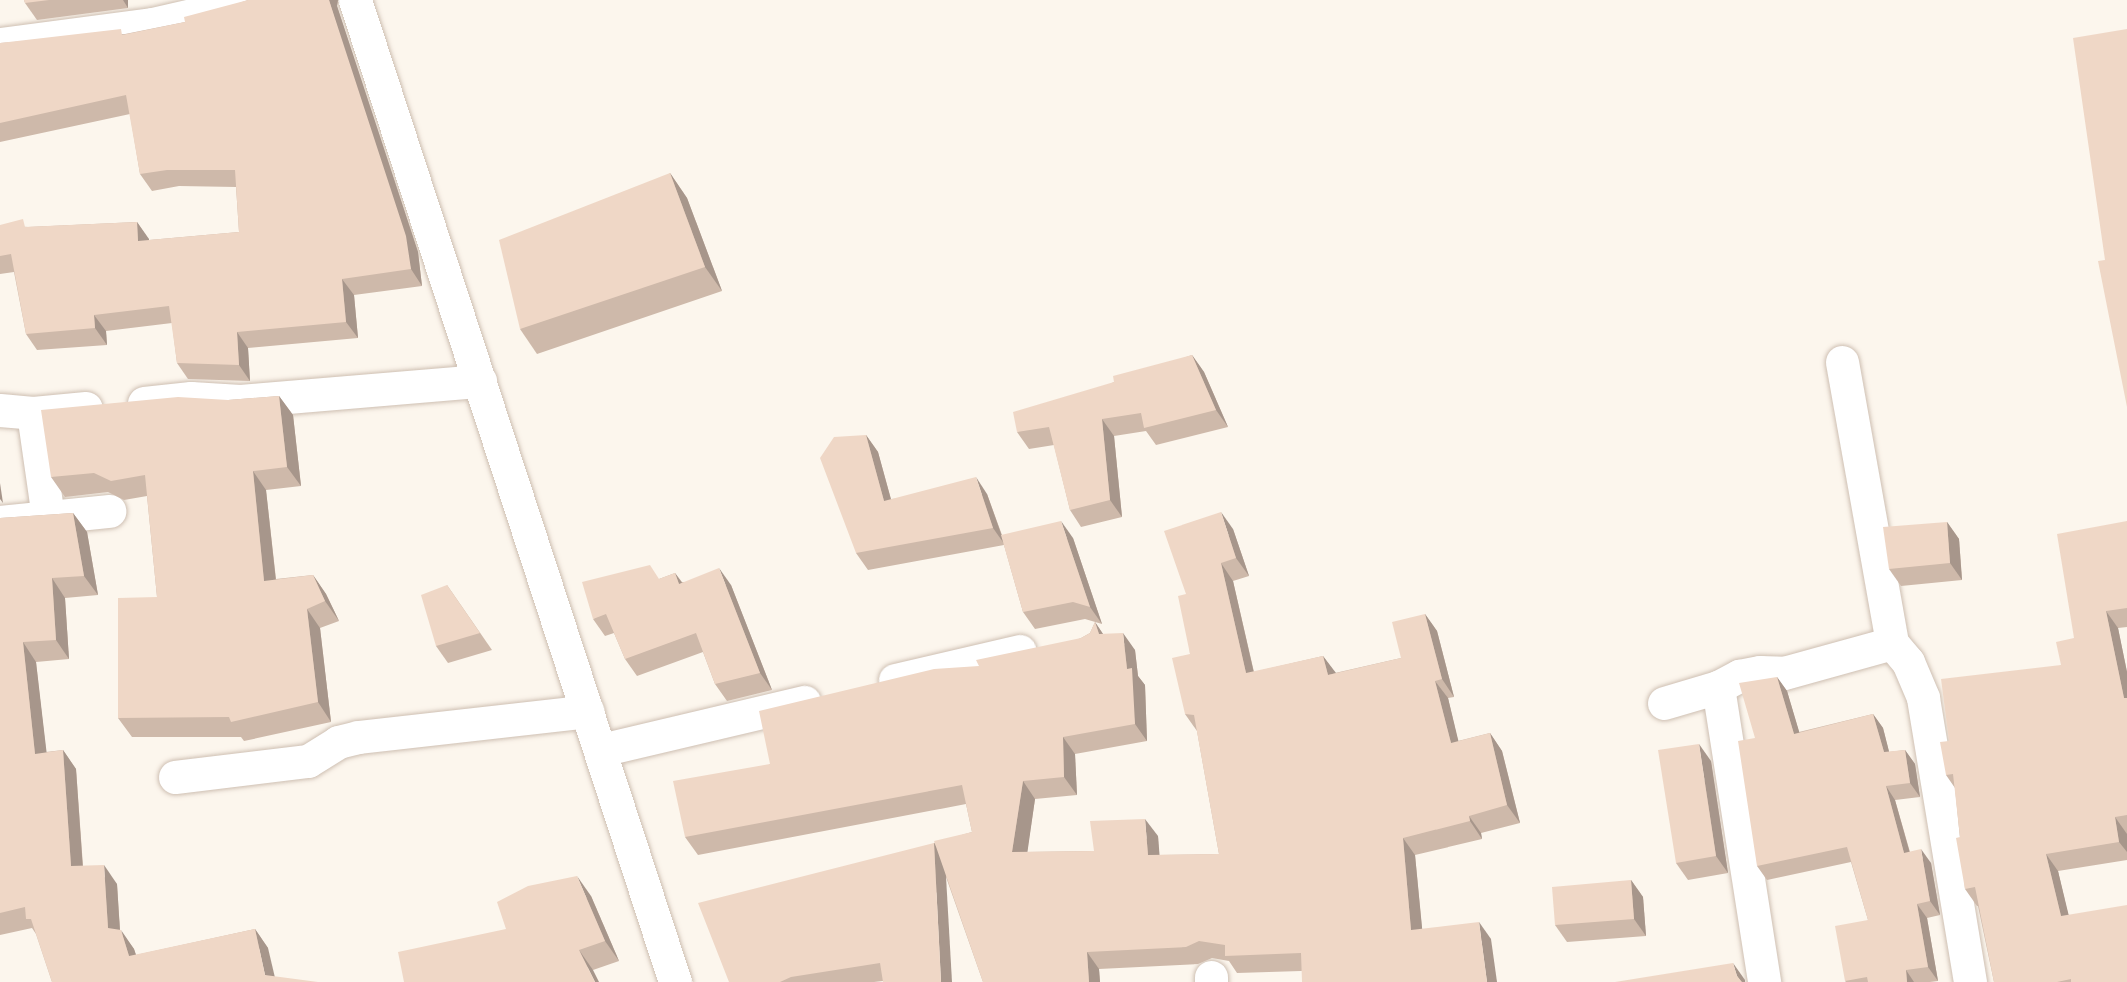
<!DOCTYPE html>
<html>
<head>
<meta charset="utf-8">
<style>
	body { margin:0 }
	#map { position:relative; width:2127px; height:982px; overflow:hidden; background:#fcf6ed; font-family:Ubuntu,sans-serif }
	div>[style] { position:absolute }
	.roads { filter:drop-shadow(0 0 2px #cebfb2) drop-shadow(0 0 2px #cebfb2) }
	.minor>* { height:33px; margin:-16.5px; padding:0 16.5px; transform-origin:16.5px; border-radius:16.5px; background:#fff }
	.wall>* { inset:0; background:#ceb9aa }
	.shaded-wall>* { inset:0; background:#a7968b }
	.building>* { inset:0; background:#efd7c6 }
	span { translate:-50% -50%; white-space:nowrap; text-align:center; line-height:1.15; -webkit-text-stroke:4.5px #fefaf4; paint-order:stroke }
</style>
</head>
<body>
<div id="map">
	<div class="roads">
		<div class="minor">
			<div style="left:355px;top:0;width:1033px;rotate:71.95deg"></div>
			<div style="left:0;top:44px;width:153px;rotate:-7.5deg"></div>
			<div style="left:152px;top:24px;width:109px;rotate:-12.8deg"></div>
			<div style="left:1842px;top:362px;width:285px;rotate:79.9deg"></div>
			<div style="left:1892px;top:643px;width:25px;rotate:50deg"></div>
			<div style="left:1908px;top:662px;width:39px;rotate:67deg"></div>
			<div style="left:1923px;top:698px;width:288px;rotate:80.6deg"></div>
			<div style="left:144px;top:403px;width:47px;rotate:-6.1deg"></div>
			<div style="left:191px;top:398px;width:49px;rotate:3.5deg"></div>
			<div style="left:240px;top:401px;width:241px;rotate:-4.8deg"></div>
			<div style="left:0;top:410px;width:33px;rotate:5deg"></div>
			<div style="left:33px;top:413px;width:53px;rotate:-5.4deg"></div>
			<div style="left:33px;top:413px;width:105px;rotate:81.8deg"></div>
			<div style="left:0;top:522px;width:110px;rotate:-5.8deg"></div>
			<div style="left:895px;top:680px;width:128px;rotate:-13.1deg"></div>
			<div style="left:1718px;top:687px;width:299px;rotate:81.1deg"></div>
			<div style="left:1664px;top:703px;width:56px;rotate:-16.5deg"></div>
			<div style="left:1718px;top:687px;width:24px;rotate:-28deg"></div>
			<div style="left:1739px;top:676px;width:21px;rotate:-11deg"></div>
			<div style="left:1760px;top:672px;width:24px;rotate:2deg"></div>
			<div style="left:1784px;top:673px;width:112px;rotate:-15.5deg"></div>
			<div style="left:601px;top:750px;width:209px;rotate:-13.3deg"></div>
			<div style="left:175px;top:777px;width:134px;rotate:-6.9deg"></div>
			<div style="left:308px;top:761px;width:36px;rotate:-32deg"></div>
			<div style="left:338px;top:742px;width:21px;rotate:-14deg"></div>
			<div style="left:358px;top:737px;width:231px;rotate:-6.4deg"></div>
			<div style="left:1211px;top:982px;width:5px;rotate:-90deg"></div>
		</div>
	</div>
	<div class="wall">
		<div style="clip-path:polygon(24px 0,128px 0,128px 8px,37px 20px,25px 3px)"></div>
		<div style="clip-path:polygon(248px 0,338px 0,337px 6px,418px 252px,422px 286px,354px 295px,358px 338px,248px 348px,250px 381px,188px 379px,177px 363px,172px 323px,106px 331px,107px 345px,37px 350px,26px 334px,14px 272px,0 274px,0 225px,28px 227px,137px 222px,149px 240px,239px 232px,236px 187px,179px 186px,152px 191px,140px 174px,130px 114px,0 142px,0 43px,125px 34px,185px 22px)"></div>
		<div style="clip-path:polygon(670px 173px,687px 198px,722px 291px,537px 354px,520px 329px)"></div>
		<div style="clip-path:polygon(1192px 355px,1204px 372px,1228px 427px,1156px 445px,1146px 431px,1114px 436px,1122px 517px,1081px 527px,1070px 510px,1054px 445px,1029px 449px,1017px 432px,1114px 382px)"></div>
		<div style="clip-path:polygon(279px 396px,293px 415px,301px 486px,266px 490px,276px 579px,313px 575px,326px 594px,339px 621px,320px 628px,331px 722px,244px 741px,241px 737px,132px 737px,118px 718px,157px 597px,147px 496px,124px 500px,108px 492px,65px 497px,51px 477px,228px 400px)"></div>
		<div style="clip-path:polygon(866px 435px,878px 452px,891px 499px,987px 494px,1002px 535px,1073px 538px,1102px 624px,1085px 619px,1035px 629px,1023px 612px,1004px 545px,868px 570px,856px 553px)"></div>
		<div style="clip-path:polygon(73px 513px,87px 532px,98px 595px,65px 598px,69px 659px,36px 662px,46px 752px,63px 750px,76px 769px,83px 866px,117px 884px,120px 930px,134px 949px,136px 955px,255px 929px,268px 948px,52px 982px,36px 934px,32px 928px,0 935px,0 518px)"></div>
		<div style="clip-path:polygon(2127px 521px,2127px 627px,2118px 628px,2127px 672px,2127px 860px,2058px 871px,2068px 914px,2127px 982px,1994px 982px,1978px 906px,1977px 906px,1965px 889px,1955px 788px,1946px 775px,1949px 741px,2061px 665px,2074px 638px)"></div>
		<div style="clip-path:polygon(1947px 522px,1959px 539px,1962px 580px,1901px 586px,1889px 569px)"></div>
		<div style="clip-path:polygon(1233px 529px,1249px 576px,1233px 581px,1254px 672px,1323px 656px,1335px 673px,1401px 658px,1425px 614px,1437px 631px,1454px 697px,1448px 698px,1458px 741px,1490px 733px,1502px 751px,1520px 823px,1481px 833px,1482px 839px,1415px 855px,1422px 929px,1491px 939px,1301px 971px,1237px 973px,1229px 961px,1212px 958px,1198px 964px,1099px 969px,1100px 982px,983px 982px,946px 877px,883px 981px,874px 982px,729px 982px,934px 843px,972px 832px,966px 804px,698px 855px,685px 837px,770px 764px,1081px 638px,1090px 633px,1095px 622px,1103px 634px,1135px 650px,1138px 676px,1145px 685px,1147px 741px,1075px 754px,1077px 795px,1035px 799px,1027px 852px,1094px 851px,1158px 836px,1159px 855px,1219px 854px,1197px 731px,1185px 714px,1190px 654px,1186px 594px)"></div>
		<div style="clip-path:polygon(675px 573px,682px 582px,731px 585px,772px 690px,727px 701px,715px 684px,703px 652px,637px 676px,625px 659px,614px 633px,605px 636px,593px 619px,659px 579px)"></div>
		<div style="clip-path:polygon(447px 585px,492px 650px,448px 663px,436px 646px)"></div>
		<div style="clip-path:polygon(1777px 677px,1787px 691px,1799px 732px,1873px 714px,1883px 728px,1889px 752px,1905px 750px,1915px 764px,1920px 797px,1895px 800px,1910px 852px,1931px 863px,1940px 915px,1927px 918px,1938px 981px,1930px 982px,1846px 982px,1845px 981px,1868px 920px,1851px 862px,1767px 880px,1757px 866px,1755px 738px)"></div>
		<div style="clip-path:polygon(1711px 761px,1728px 873px,1688px 880px,1676px 863px)"></div>
		<div style="clip-path:polygon(1631px 880px,1643px 897px,1646px 936px,1567px 942px,1555px 925px)"></div>
		<div style="clip-path:polygon(591px 896px,619px 961px,593px 970px,506px 929px)"></div>
	</div>
	<div class="shaded-wall">
		<div style="clip-path:polygon(123px 0,128px 0,128px 8px)"></div>
		<div style="clip-path:polygon(329px 0,338px 0,337px 6px,418px 252px,422px 286px,411px 269px)"></div>
		<div style="clip-path:polygon(670px 173px,687px 198px,722px 291px,705px 267px)"></div>
		<div style="clip-path:polygon(137px 222px,149px 239px,149px 257px,138px 241px)"></div>
		<div style="clip-path:polygon(342px 279px,354px 295px,358px 338px,346px 322px)"></div>
		<div style="clip-path:polygon(94px 315px,106px 331px,107px 345px,95px 328px)"></div>
		<div style="clip-path:polygon(237px 332px,248px 348px,250px 381px,239px 365px)"></div>
		<div style="clip-path:polygon(1192px 355px,1204px 372px,1228px 427px,1216px 410px)"></div>
		<div style="clip-path:polygon(279px 396px,293px 415px,301px 486px,287px 467px)"></div>
		<div style="clip-path:polygon(1102px 419px,1114px 436px,1122px 517px,1110px 500px)"></div>
		<div style="clip-path:polygon(866px 435px,878px 452px,896px 518px,884px 501px)"></div>
		<div style="clip-path:polygon(253px 471px,266px 490px,278px 600px,264px 581px)"></div>
		<div style="clip-path:polygon(976px 477px,987px 494px,1005px 545px,993px 528px)"></div>
		<div style="clip-path:polygon(0 483px,3px 503px,0 499px)"></div>
		<div style="clip-path:polygon(1221px 512px,1233px 529px,1249px 576px,1236px 558px)"></div>
		<div style="clip-path:polygon(73px 513px,87px 532px,98px 595px,84px 576px)"></div>
		<div style="clip-path:polygon(1061px 521px,1073px 538px,1102px 624px,1090px 607px)"></div>
		<div style="clip-path:polygon(1947px 522px,1959px 539px,1962px 580px,1950px 563px)"></div>
		<div style="clip-path:polygon(1221px 563px,1233px 581px,1258px 691px,1246px 673px)"></div>
		<div style="clip-path:polygon(719px 568px,731px 585px,772px 690px,760px 673px)"></div>
		<div style="clip-path:polygon(675px 573px,687px 590px,679px 584px)"></div>
		<div style="clip-path:polygon(313px 575px,326px 594px,339px 621px,325px 601px)"></div>
		<div style="clip-path:polygon(52px 578px,65px 598px,69px 659px,56px 640px)"></div>
		<div style="clip-path:polygon(307px 609px,320px 628px,331px 722px,318px 702px)"></div>
		<div style="clip-path:polygon(2106px 611px,2118px 628px,2127px 672px,2127px 703px,2124px 698px)"></div>
		<div style="clip-path:polygon(1425px 614px,1437px 631px,1454px 697px,1442px 679px)"></div>
		<div style="clip-path:polygon(1095px 622px,1107px 640px,1099px 634px)"></div>
		<div style="clip-path:polygon(1123px 633px,1135px 650px,1138px 676px,1145px 685px,1147px 741px,1135px 724px,1127px 669px)"></div>
		<div style="clip-path:polygon(23px 642px,36px 662px,49px 773px,35px 754px)"></div>
		<div style="clip-path:polygon(1323px 656px,1336px 673px,1328px 675px)"></div>
		<div style="clip-path:polygon(1777px 677px,1787px 691px,1804px 748px,1794px 734px)"></div>
		<div style="clip-path:polygon(1435px 681px,1448px 698px,1463px 760px,1451px 743px)"></div>
		<div style="clip-path:polygon(1873px 714px,1883px 728px,1893px 767px,1884px 752px)"></div>
		<div style="clip-path:polygon(1490px 733px,1502px 751px,1520px 823px,1507px 805px)"></div>
		<div style="clip-path:polygon(1063px 737px,1075px 754px,1077px 795px,1064px 777px)"></div>
		<div style="clip-path:polygon(1699px 744px,1711px 761px,1728px 873px,1716px 856px)"></div>
		<div style="clip-path:polygon(63px 750px,76px 769px,84px 885px,71px 866px)"></div>
		<div style="clip-path:polygon(1905px 750px,1915px 764px,1920px 797px,1910px 783px)"></div>
		<div style="clip-path:polygon(1023px 781px,1035px 799px,1025px 869px,1012px 852px)"></div>
		<div style="clip-path:polygon(1886px 786px,1895px 800px,1914px 868px,1904px 853px)"></div>
		<div style="clip-path:polygon(1469px 816px,1481px 833px,1482px 839px,1470px 821px)"></div>
		<div style="clip-path:polygon(2115px 817px,2127px 834px,2127px 852px,2119px 842px)"></div>
		<div style="clip-path:polygon(1145px 819px,1158px 836px,1161px 873px,1148px 855px)"></div>
		<div style="clip-path:polygon(1403px 838px,1415px 855px,1424px 948px,1411px 930px)"></div>
		<div style="clip-path:polygon(934px 843px,945px 859px,952px 982px,941px 982px)"></div>
		<div style="clip-path:polygon(1921px 849px,1931px 863px,1940px 915px,1930px 901px)"></div>
		<div style="clip-path:polygon(2046px 854px,2058px 871px,2073px 933px,2061px 916px)"></div>
		<div style="clip-path:polygon(104px 865px,117px 884px,121px 947px,108px 928px)"></div>
		<div style="clip-path:polygon(577px 876px,591px 896px,619px 961px,605px 941px)"></div>
		<div style="clip-path:polygon(1631px 880px,1643px 897px,1646px 936px,1634px 919px)"></div>
		<div style="clip-path:polygon(1917px 904px,1927px 918px,1938px 981px,1928px 967px)"></div>
		<div style="clip-path:polygon(1479px 922px,1491px 939px,1497px 982px,1487px 982px)"></div>
		<div style="clip-path:polygon(255px 929px,268px 948px,276px 982px,265px 975px)"></div>
		<div style="clip-path:polygon(121px 930px,134px 949px,143px 976px,129px 956px)"></div>
		<div style="clip-path:polygon(579px 950px,593px 970px,599px 982px,595px 982px)"></div>
		<div style="clip-path:polygon(1087px 952px,1099px 969px,1100px 982px,1089px 982px)"></div>
		<div style="clip-path:polygon(1733px 963px,1745px 980px,1745px 982px,1741px 982px,1737px 976px)"></div>
		<div style="clip-path:polygon(1906px 970px,1914px 982px,1907px 982px)"></div>
	</div>
	<div class="building">
		<div style="clip-path:polygon(24px 0,49px 0,25px 3px)"></div>
		<div style="clip-path:polygon(248px 0,329px 0,406px 236px,411px 269px,342px 279px,346px 322px,237px 332px,239px 365px,177px 363px,169px 306px,94px 315px,95px 328px,26px 334px,11px 254px,0 256px,0 225px,23px 219px,25px 227px,137px 222px,138px 241px,239px 232px,235px 170px,167px 170px,140px 174px,126px 95px,0 123px,0 43px,121px 29px,122px 35px,185px 22px,184px 17px)"></div>
		<div style="clip-path:polygon(2127px 29px,2127px 407px,2098px 261px,2105px 260px,2073px 38px)"></div>
		<div style="clip-path:polygon(670px 173px,705px 267px,520px 329px,499px 240px)"></div>
		<div style="clip-path:polygon(1192px 355px,1216px 410px,1144px 428px,1141px 413px,1102px 419px,1110px 500px,1070px 510px,1049px 427px,1017px 432px,1013px 412px,1114px 382px,1113px 376px)"></div>
		<div style="clip-path:polygon(279px 396px,287px 467px,253px 471px,264px 581px,313px 575px,325px 601px,307px 609px,318px 702px,231px 722px,229px 717px,118px 718px,118px 598px,157px 597px,145px 475px,111px 481px,94px 473px,51px 477px,41px 410px,178px 397px,228px 400px)"></div>
		<div style="clip-path:polygon(866px 435px,884px 501px,976px 477px,993px 528px,856px 553px,820px 458px,834px 437px)"></div>
		<div style="clip-path:polygon(1221px 512px,1236px 558px,1221px 563px,1246px 673px,1323px 656px,1328px 675px,1401px 658px,1392px 622px,1425px 614px,1442px 679px,1435px 681px,1451px 743px,1490px 733px,1507px 805px,1469px 816px,1470px 821px,1403px 838px,1411px 930px,1479px 922px,1487px 982px,1302px 982px,1301px 953px,1225px 956px,1225px 945px,1199px 941px,1186px 947px,1087px 952px,1089px 982px,983px 982px,934px 841px,972px 832px,962px 785px,685px 837px,673px 781px,770px 764px,759px 711px,934px 669px,979px 666px,976px 660px,1081px 638px,1090px 633px,1095px 622px,1099px 634px,1123px 633px,1127px 669px,1132px 668px,1135px 724px,1063px 737px,1064px 777px,1023px 781px,1012px 852px,1094px 851px,1090px 821px,1145px 819px,1148px 855px,1219px 854px,1194px 715px,1185px 714px,1172px 658px,1190px 654px,1178px 596px,1186px 594px,1164px 531px)"></div>
		<div style="clip-path:polygon(73px 513px,84px 576px,52px 578px,56px 640px,23px 642px,35px 754px,63px 750px,71px 866px,104px 865px,108px 928px,121px 930px,129px 956px,255px 929px,265px 975px,318px 982px,52px 982px,31px 919px,26px 919px,25px 907px,0 913px,0 518px)"></div>
		<div style="clip-path:polygon(1061px 521px,1090px 607px,1073px 602px,1023px 612px,1001px 535px)"></div>
		<div style="clip-path:polygon(2127px 521px,2127px 608px,2106px 611px,2124px 698px,2127px 698px,2127px 815px,2115px 817px,2119px 842px,2046px 854px,2061px 916px,2127px 905px,2127px 982px,2071px 982px,2071px 979px,2057px 982px,1994px 982px,1975px 887px,1965px 889px,1956px 838px,1960px 837px,1953px 774px,1946px 775px,1940px 742px,1949px 741px,1941px 679px,2061px 665px,2056px 642px,2074px 638px,2057px 534px)"></div>
		<div style="clip-path:polygon(1947px 522px,1950px 563px,1889px 569px,1883px 527px)"></div>
		<div style="clip-path:polygon(650px 565px,659px 579px,675px 573px,679px 584px,719px 568px,760px 673px,715px 684px,696px 633px,625px 659px,606px 614px,593px 619px,582px 582px)"></div>
		<div style="clip-path:polygon(447px 585px,480px 633px,436px 646px,421px 595px)"></div>
		<div style="clip-path:polygon(1777px 677px,1794px 734px,1873px 714px,1884px 752px,1905px 750px,1910px 783px,1886px 786px,1904px 853px,1921px 849px,1930px 901px,1917px 904px,1928px 967px,1906px 970px,1907px 982px,1868px 982px,1867px 977px,1845px 981px,1835px 926px,1868px 920px,1847px 847px,1757px 866px,1738px 741px,1755px 738px,1739px 683px)"></div>
		<div style="clip-path:polygon(1699px 744px,1716px 856px,1676px 863px,1658px 750px)"></div>
		<div style="clip-path:polygon(934px 843px,941px 982px,883px 982px,880px 963px,791px 977px,780px 982px,729px 982px,698px 903px)"></div>
		<div style="clip-path:polygon(577px 876px,605px 941px,579px 950px,595px 982px,404px 982px,398px 952px,506px 929px,497px 902px,528px 886px)"></div>
		<div style="clip-path:polygon(1631px 880px,1634px 919px,1555px 925px,1552px 887px)"></div>
		<div style="clip-path:polygon(1733px 963px,1737px 976px,1742px 982px,1615px 982px)"></div>
	</div>
</div>
</body>
</html>
